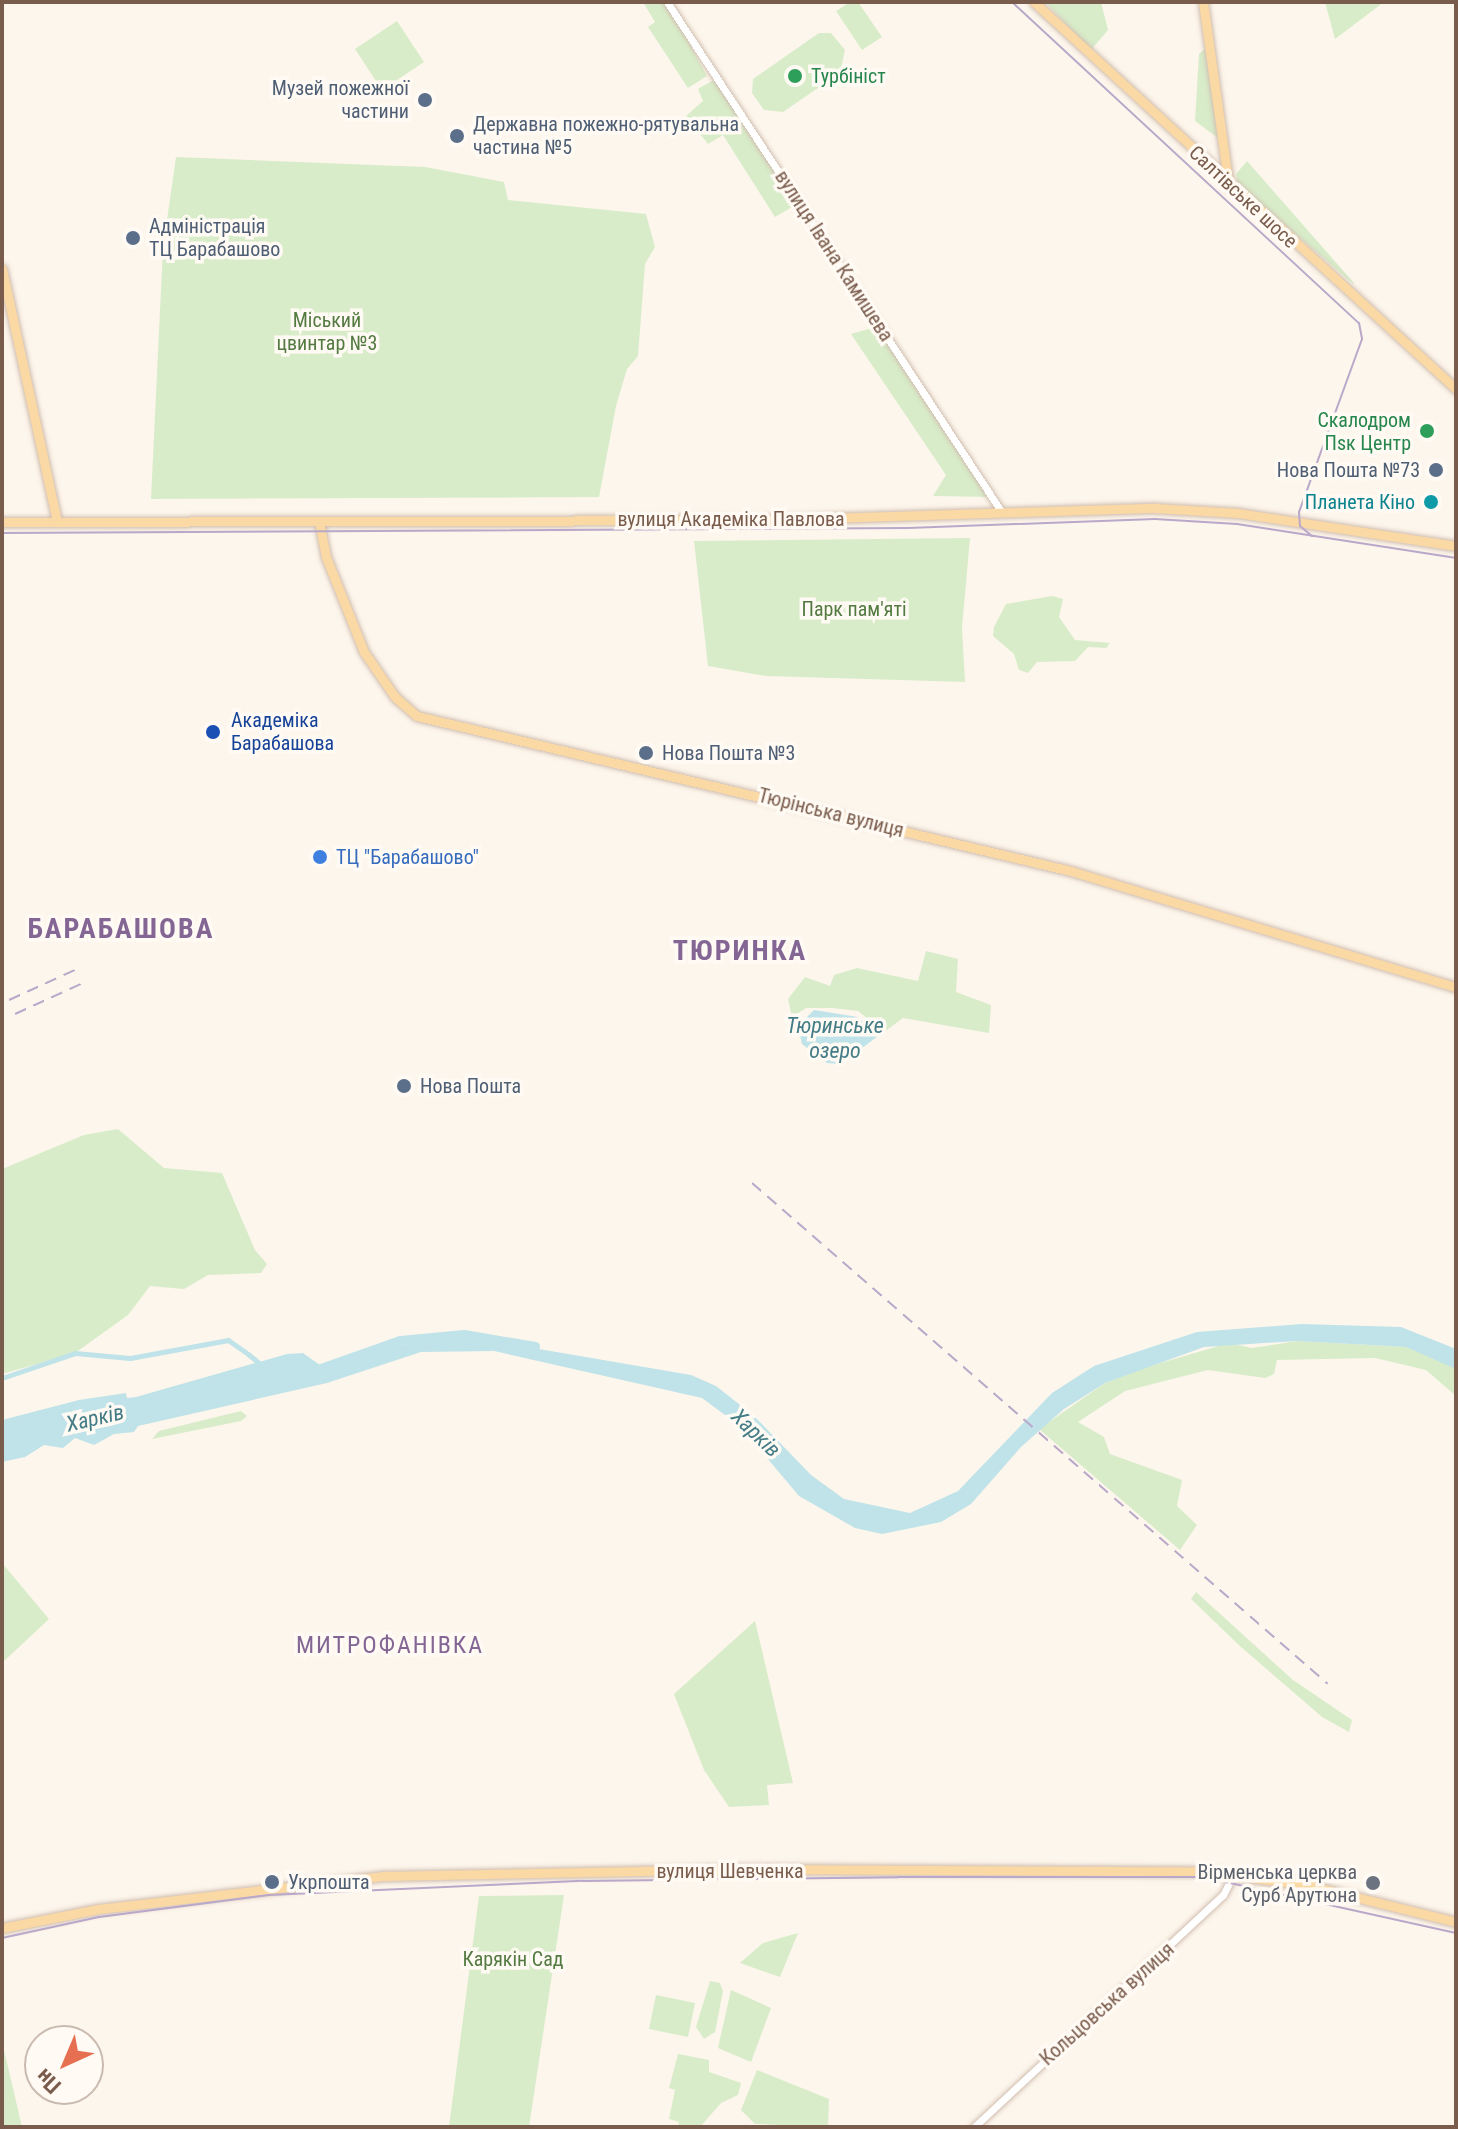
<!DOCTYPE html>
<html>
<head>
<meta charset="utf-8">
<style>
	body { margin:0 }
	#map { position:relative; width:1458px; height:2129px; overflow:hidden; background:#fdf6ec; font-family:"Roboto Condensed",sans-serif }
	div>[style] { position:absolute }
	.green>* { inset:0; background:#d8ecc9 }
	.water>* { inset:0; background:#bfe3e8 }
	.canal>* { height:5px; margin:-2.5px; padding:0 2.5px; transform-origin:2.5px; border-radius:2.5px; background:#bfe3e8 }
	.river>* { height:9px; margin:-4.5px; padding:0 4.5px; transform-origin:4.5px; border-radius:4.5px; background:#bfe3e8 }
	.roads { filter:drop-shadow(0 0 2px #d1beb0) drop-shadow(0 0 2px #d1beb0) }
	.minor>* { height:7px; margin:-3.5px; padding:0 3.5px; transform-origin:3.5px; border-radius:3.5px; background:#fff }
	.major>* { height:9px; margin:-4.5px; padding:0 4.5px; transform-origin:4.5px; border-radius:4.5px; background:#fbd9a5 }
	.tram>* { height:2px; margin:-1px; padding:0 1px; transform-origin:1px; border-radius:1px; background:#b9a8c9 }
	.rail>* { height:2px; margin-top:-1px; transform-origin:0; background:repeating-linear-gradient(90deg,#b9a8c9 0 12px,transparent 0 20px) }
	.dots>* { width:22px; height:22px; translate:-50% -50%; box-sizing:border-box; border:4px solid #fffaf3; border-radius:50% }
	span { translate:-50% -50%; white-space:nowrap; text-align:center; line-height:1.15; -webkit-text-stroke:7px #fffaf3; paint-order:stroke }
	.leisure-label { font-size:20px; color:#27864d }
	.left { translate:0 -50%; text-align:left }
	.right { translate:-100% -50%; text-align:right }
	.service-label { font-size:20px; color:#4e5e75 }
	.street-label { font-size:20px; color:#7a5c4d }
	.park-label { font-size:20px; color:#537a41 }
	.culture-label { font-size:20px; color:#0d838f }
	.transit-label { font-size:20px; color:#164399 }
	.shop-label { font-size:20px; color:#366cbe }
	.worship-label { font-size:20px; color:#5b616d }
	.water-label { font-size:22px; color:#437c86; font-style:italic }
	.quarter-label { font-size:24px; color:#846695; letter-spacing:2px }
	.district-label { font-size:28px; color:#846695; font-weight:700; letter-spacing:2px }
	.frame { position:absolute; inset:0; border:4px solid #7a5c4d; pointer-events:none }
	.north { position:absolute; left:24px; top:2025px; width:80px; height:80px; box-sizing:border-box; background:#fffaf3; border:2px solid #cabbb1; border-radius:50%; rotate:224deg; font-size:22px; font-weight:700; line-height:32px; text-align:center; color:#7a5c4d }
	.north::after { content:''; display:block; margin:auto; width:28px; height:36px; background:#e76f51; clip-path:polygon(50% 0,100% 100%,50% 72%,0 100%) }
</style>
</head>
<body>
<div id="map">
	<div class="green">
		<div style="clip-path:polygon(643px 2px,667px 2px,707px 76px,688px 88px,648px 27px,655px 22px)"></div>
		<div style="clip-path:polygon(850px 2px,858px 2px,882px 37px,862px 50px,836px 11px)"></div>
		<div style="clip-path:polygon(1045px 2px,1101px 2px,1108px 30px,1091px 50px)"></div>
		<div style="clip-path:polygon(1325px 2px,1384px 2px,1335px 39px)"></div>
		<div style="clip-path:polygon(397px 21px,424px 62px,382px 90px,355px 49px)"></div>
		<div style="clip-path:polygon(819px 33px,831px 33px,845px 50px,840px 73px,783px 112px,764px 110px,752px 93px,753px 79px)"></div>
		<div style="clip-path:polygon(1205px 49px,1218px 138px,1195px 121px,1199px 54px)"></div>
		<div style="clip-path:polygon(717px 78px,799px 203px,775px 217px,723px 135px,708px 144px,686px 116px,703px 101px,698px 89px)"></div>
		<div style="clip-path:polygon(176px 157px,425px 167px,504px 182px,508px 200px,646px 214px,655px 247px,645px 264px,638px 356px,627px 369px,616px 406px,599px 497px,151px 499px,163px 248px)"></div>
		<div style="clip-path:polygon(1247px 161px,1354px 283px,1353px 284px,1238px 184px,1236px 174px)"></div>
		<div style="clip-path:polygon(879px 326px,992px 497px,933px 496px,946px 475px,851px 334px)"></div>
		<div style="clip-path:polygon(970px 538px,962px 628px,965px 682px,766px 676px,708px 666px,694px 541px)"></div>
		<div style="clip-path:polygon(1052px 596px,1063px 599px,1059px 617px,1075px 640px,1110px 643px,1106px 648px,1088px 647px,1075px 661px,1037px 662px,1028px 673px,1019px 670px,1014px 654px,993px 636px,994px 627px,1006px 604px)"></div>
		<div style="clip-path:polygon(926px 951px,958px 959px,956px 992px,991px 1005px,989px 1033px,903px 1018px,884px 1032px,858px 1011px,832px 1008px,806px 1008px,792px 1017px,788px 999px,805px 977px,830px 986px,834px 975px,857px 968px,918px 981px)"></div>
		<div style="clip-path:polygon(118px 1129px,164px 1168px,222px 1173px,255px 1250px,267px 1264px,261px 1273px,208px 1275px,184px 1289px,150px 1286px,128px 1315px,75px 1353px,2px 1374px,2px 1169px,84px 1135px)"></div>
		<div style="clip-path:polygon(1297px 1341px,1406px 1347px,1430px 1353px,1456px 1369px,1456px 1396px,1426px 1370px,1375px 1358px,1277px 1360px,1274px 1374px,1265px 1378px,1208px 1370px,1125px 1391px,1078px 1422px,1104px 1437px,1110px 1454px,1182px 1480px,1177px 1506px,1197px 1525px,1180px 1550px,1039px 1429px,1105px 1383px,1150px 1366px,1229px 1343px,1252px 1348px)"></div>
		<div style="clip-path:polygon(241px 1411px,247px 1416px,241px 1421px,152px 1439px,159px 1431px)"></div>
		<div style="clip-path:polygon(2px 1563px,49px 1619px,2px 1663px)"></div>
		<div style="clip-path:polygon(1196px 1592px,1293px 1680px,1352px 1720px,1349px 1732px,1322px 1717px,1241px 1647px,1191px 1599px)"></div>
		<div style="clip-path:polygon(755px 1621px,793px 1783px,767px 1785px,769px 1805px,729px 1807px,704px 1770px,674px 1694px)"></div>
		<div style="clip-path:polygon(564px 1895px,529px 2127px,449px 2127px,479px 1896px)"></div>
		<div style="clip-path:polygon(798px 1933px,780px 1977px,740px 1963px,763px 1943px)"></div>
		<div style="clip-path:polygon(710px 1981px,720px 1983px,723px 1991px,715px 2032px,704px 2039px,696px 2027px)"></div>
		<div style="clip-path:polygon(731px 1990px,771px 2008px,751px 2062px,718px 2048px)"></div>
		<div style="clip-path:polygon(656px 1995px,695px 2003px,688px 2037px,649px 2029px)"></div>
		<div style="clip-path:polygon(2px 2042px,8px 2067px,22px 2127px,2px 2127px)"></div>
		<div style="clip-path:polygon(678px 2054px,709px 2060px,709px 2072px,741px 2083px,738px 2095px,721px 2103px,700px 2127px,678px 2127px,679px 2122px,669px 2119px,675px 2090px,669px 2088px)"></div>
		<div style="clip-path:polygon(757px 2070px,829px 2099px,828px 2127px,755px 2124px,741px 2110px)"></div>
	</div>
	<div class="water">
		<div style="clip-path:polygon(814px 1010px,858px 1017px,878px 1036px,841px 1064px,827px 1063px,802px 1044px,798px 1026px)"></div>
		<div style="clip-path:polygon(1302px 1324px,1401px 1327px,1456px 1349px,1456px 1369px,1406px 1347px,1297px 1341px,1204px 1347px,1105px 1383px,1064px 1409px,1021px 1447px,971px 1504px,941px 1522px,882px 1534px,855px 1528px,799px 1496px,741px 1427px,702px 1398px,494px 1351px,421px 1352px,327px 1383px,138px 1426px,134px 1432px,114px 1434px,94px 1445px,75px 1438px,63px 1448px,44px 1445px,25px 1457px,2px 1462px,2px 1420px,79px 1400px,126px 1393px,127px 1398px,136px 1397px,287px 1354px,303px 1353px,324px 1368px,333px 1367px,364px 1352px,457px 1335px,691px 1375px,716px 1386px,754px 1416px,811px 1475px,844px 1499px,910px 1513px,958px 1491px,1052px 1393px,1094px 1366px,1197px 1332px)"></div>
	</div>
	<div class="canal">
		<div style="left:248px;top:1354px;width:16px;rotate:40deg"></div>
		<div style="left:2px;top:1378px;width:77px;rotate:-18.9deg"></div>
		<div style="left:75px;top:1353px;width:55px;rotate:5.2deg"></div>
		<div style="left:130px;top:1358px;width:100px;rotate:-10.4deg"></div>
		<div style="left:228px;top:1340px;width:21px;rotate:35deg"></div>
	</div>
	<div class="river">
		<div style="left:312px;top:1371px;width:93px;rotate:-19.4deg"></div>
		<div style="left:400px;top:1340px;width:64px;rotate:-5.4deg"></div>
		<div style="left:464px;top:1334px;width:72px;rotate:9.6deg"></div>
	</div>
	<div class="roads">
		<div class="minor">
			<div style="left:667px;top:2px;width:609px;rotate:56.73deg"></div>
			<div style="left:974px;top:2127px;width:340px;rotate:-43deg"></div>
			<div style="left:1223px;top:1895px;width:22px;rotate:-63deg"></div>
		</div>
		<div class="major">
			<div style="left:1034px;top:2px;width:573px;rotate:42.52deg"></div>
			<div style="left:1203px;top:2px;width:186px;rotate:82deg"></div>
			<div style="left:2px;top:269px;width:259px;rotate:77.7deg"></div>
			<div style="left:319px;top:521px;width:37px;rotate:79deg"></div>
			<div style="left:326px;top:557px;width:102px;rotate:68.2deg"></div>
			<div style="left:364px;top:652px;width:55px;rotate:55.4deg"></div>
			<div style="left:395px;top:697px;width:29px;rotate:41deg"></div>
			<div style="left:417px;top:716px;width:672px;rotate:13.33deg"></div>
			<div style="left:1071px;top:871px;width:402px;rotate:16.8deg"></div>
			<div style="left:2px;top:522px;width:762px;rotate:-0.15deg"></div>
			<div style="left:764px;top:520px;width:391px;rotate:-1.8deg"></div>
			<div style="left:1155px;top:508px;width:83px;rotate:3.4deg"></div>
			<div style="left:1238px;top:513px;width:220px;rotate:8.6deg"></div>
			<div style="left:2px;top:1928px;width:98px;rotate:-11.2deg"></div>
			<div style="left:98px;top:1909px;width:286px;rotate:-6.6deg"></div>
			<div style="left:382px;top:1876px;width:362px;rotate:-1.1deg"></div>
			<div style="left:744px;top:1869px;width:458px;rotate:0.3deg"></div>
			<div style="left:1202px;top:1871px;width:106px;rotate:7.6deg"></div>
			<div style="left:1307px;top:1885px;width:154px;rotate:13.9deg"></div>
		</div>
	</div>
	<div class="tram">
		<div style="left:1012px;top:2px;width:473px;rotate:42.8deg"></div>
		<div style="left:1359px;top:323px;width:16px;rotate:79deg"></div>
		<div style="left:1362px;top:339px;width:184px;rotate:110deg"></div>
		<div style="left:1299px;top:512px;width:14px;rotate:86deg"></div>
		<div style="left:1300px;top:526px;width:16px;rotate:40deg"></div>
		<div style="left:2px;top:533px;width:906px;rotate:-0.32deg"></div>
		<div style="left:908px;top:528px;width:247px;rotate:-2.1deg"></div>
		<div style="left:1155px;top:519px;width:82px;rotate:3.5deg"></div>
		<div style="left:1237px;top:524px;width:222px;rotate:8.8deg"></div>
		<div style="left:2px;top:1938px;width:99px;rotate:-12.2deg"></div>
		<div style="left:99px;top:1917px;width:171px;rotate:-7.4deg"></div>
		<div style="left:269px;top:1895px;width:314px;rotate:-2.6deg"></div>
		<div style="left:583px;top:1881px;width:315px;rotate:-0.7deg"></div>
		<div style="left:898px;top:1877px;width:305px"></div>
		<div style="left:1203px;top:1877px;width:259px;rotate:12.5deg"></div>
	</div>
	<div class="rail">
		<div style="left:9px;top:1000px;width:75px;rotate:-24.5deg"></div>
		<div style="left:15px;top:1014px;width:75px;rotate:-24.5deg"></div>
		<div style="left:752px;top:1183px;width:763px;rotate:41.02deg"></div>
	</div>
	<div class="dots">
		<div style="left:795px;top:76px;background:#2e9e5b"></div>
		<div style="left:425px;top:100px;background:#5c6f8a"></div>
		<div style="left:457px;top:136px;background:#5c6f8a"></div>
		<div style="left:133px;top:238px;background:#5c6f8a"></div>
		<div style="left:1427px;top:431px;background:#2e9e5b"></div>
		<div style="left:1436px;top:470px;background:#5c6f8a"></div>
		<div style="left:1431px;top:502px;background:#0f9aa8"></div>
		<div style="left:213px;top:732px;background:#1a4fb4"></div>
		<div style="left:646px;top:753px;background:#5c6f8a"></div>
		<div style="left:320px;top:857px;background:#3f7fe0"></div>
		<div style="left:404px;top:1086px;background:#5c6f8a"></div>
		<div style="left:272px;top:1882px;background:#5c6f8a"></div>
		<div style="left:1373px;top:1883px;background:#6b7280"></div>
	</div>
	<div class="leisure-label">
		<span class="left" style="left:811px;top:76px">Турбініст</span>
		<span class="right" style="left:1411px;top:432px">Скалодром<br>Пsк Центр</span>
	</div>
	<div class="service-label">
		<span class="right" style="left:409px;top:100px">Музей пожежної<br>частини</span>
		<span class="left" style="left:473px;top:136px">Державна пожежно-рятувальна<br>частина №5</span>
		<span class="left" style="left:149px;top:238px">Адміністрація<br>ТЦ Барабашово</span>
		<span class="right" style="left:1420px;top:470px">Нова Пошта №73</span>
		<span class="left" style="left:662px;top:753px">Нова Пошта №3</span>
		<span class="left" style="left:420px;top:1086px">Нова Пошта</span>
		<span class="left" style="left:288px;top:1882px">Укрпошта</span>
	</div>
	<div class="street-label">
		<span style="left:1243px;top:197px;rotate:43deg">Салтівське шосе</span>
		<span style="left:834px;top:256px;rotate:57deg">вулиця Івана Камишева</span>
		<span style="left:731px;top:519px">вулиця Академіка Павлова</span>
		<span style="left:831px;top:813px;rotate:14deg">Тюрінська вулиця</span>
		<span style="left:730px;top:1871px">вулиця Шевченка</span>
		<span style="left:1107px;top:2004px;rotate:-42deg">Кольцовська вулиця</span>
	</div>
	<div class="park-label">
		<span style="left:327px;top:332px">Міський<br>цвинтар №3</span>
		<span style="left:854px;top:609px">Парк пам'яті</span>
		<span style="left:513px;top:1959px">Карякін Сад</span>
	</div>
	<div class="culture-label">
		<span class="right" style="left:1415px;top:502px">Планета Кіно</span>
	</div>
	<div class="transit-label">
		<span class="left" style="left:231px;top:732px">Академіка<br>Барабашова</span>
	</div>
	<div class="shop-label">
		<span class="left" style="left:336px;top:857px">ТЦ "Барабашово"</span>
	</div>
	<div class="worship-label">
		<span class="right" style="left:1357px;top:1884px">Вірменська церква<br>Сурб Арутюна</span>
	</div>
	<div class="water-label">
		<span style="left:835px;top:1038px">Тюринське<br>озеро</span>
		<span style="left:95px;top:1418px;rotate:-13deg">Харків</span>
		<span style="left:756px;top:1433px;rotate:44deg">Харків</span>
	</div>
	<div class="quarter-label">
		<span style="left:390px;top:1646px">МИТРОФАНІВКА</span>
	</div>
	<div class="district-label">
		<span style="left:121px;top:929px">БАРАБАШОВА</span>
		<span style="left:740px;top:951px">ТЮРИНКА</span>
	</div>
	<div class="frame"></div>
	<div class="north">Пн</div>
</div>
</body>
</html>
